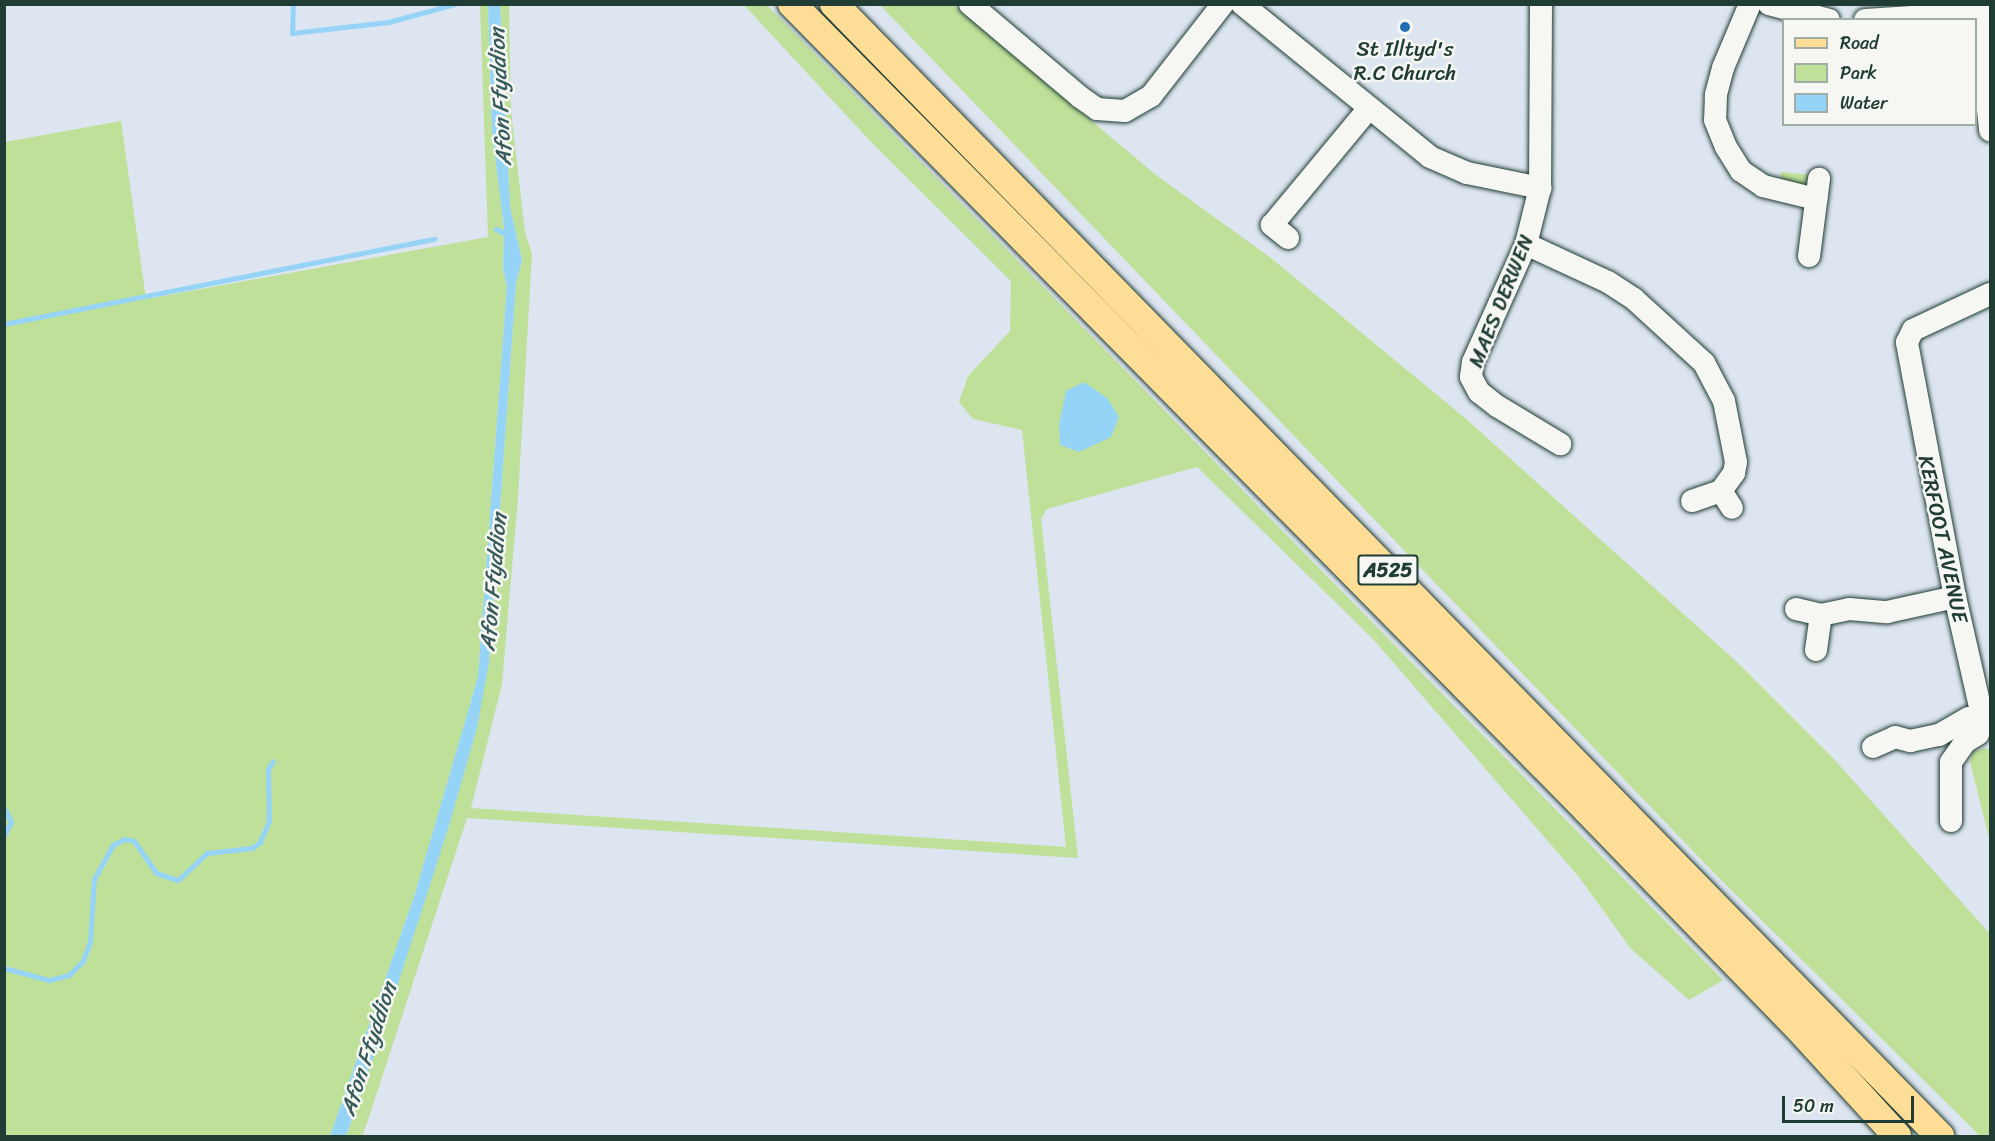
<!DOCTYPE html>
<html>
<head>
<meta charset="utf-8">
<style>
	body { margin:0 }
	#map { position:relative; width:1995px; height:1141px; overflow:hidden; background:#dde5f0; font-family:Sriracha,sans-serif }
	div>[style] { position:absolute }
	.green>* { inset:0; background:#bfe099 }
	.water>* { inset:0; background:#96d4f7 }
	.stream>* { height:5px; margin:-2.5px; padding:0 2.5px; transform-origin:2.5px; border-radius:2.5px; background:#96d4f7 }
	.roads { filter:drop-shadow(0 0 2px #1f3d34) drop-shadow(0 0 2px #1f3d34) }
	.minor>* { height:22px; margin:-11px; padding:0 11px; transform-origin:11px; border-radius:11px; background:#f6f6f2 }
	.major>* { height:28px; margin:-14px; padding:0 14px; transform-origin:14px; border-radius:14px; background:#fedd96 }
	.dots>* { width:16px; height:16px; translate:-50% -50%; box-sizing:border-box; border:3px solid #f6f6f2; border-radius:50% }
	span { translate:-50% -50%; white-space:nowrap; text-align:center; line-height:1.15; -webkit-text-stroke:5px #f6f6f2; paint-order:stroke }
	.shield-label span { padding:2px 4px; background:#f6f6f2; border:2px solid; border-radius:4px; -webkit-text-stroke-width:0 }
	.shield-label { font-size:20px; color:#1f3d34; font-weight:700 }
	.poi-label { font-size:21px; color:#1f3d34 }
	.street-label { font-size:21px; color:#1f3d34 }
	.water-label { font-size:22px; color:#375b5b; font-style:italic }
	.frame { position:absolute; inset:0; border:6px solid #1f3d34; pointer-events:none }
	.legend { position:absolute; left:1782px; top:18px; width:195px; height:108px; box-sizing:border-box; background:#f6f6f2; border:2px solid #a0aca6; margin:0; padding:8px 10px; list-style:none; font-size:18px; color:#1f3d34 }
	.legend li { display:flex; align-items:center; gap:12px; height:30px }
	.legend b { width:30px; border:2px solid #a0aca6 }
	.scale { position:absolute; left:1782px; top:1096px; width:132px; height:27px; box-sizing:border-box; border:3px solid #1f3d34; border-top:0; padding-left:8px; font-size:18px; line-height:21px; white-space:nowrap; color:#1f3d34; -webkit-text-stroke:4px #f6f6f2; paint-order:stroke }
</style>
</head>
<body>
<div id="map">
	<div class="green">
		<div style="clip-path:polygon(480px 5px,488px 5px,492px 132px,504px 227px,503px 268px,507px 286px,478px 677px,414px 897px,330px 1136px,5px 1136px,5px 142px,121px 121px,146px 299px,488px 237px)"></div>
		<div style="clip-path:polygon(500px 5px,509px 5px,511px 111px,525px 232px,532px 254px,518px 498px,502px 684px,471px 808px,1066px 847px,1022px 430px,973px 419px,959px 402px,968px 376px,1010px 331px,1011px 281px,873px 144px,744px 5px,767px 5px,1723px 980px,1689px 1000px,1631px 949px,1579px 877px,1373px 639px,1197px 467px,1047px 509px,1041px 519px,1078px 858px,467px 818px,367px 1123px,362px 1136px,346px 1136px,385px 1024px,489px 662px,516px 283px,522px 260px,510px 207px)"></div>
		<div style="clip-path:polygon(880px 5px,954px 5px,1156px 175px,1271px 258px,1465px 418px,1737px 662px,1833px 758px,1990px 934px,1990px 1136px,1980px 1136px,1717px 876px)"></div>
		<div style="clip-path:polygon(1781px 172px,1810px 175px,1804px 185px,1780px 184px)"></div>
		<div style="clip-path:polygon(1985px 748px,1990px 750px,1990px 842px,1970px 761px,1973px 752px)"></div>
	</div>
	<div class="water">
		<div style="clip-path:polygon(488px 5px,500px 5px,510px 207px,522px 260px,516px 283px,489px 662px,477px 728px,448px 829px,385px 1024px,346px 1136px,330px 1136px,414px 897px,478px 677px,507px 286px,503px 268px,504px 227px,492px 132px)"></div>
		<div style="clip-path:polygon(1084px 382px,1107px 398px,1119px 417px,1111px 437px,1079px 452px,1060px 445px,1059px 424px,1066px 391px)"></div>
	</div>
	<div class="stream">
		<div style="left:293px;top:4px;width:29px;rotate:92deg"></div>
		<div style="left:292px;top:33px;width:97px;rotate:-6.5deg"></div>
		<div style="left:388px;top:22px;width:69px;rotate:-15deg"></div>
		<div style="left:496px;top:229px;width:13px;rotate:27deg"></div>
		<div style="left:4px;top:324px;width:439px;rotate:-11.2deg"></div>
		<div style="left:4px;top:808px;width:16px;rotate:63deg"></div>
		<div style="left:11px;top:822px;width:15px;rotate:118deg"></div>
		<div style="left:4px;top:968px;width:47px;rotate:14.9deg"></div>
		<div style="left:49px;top:980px;width:21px;rotate:-14deg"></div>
		<div style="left:69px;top:975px;width:20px;rotate:-45deg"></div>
		<div style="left:83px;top:961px;width:20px;rotate:-70deg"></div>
		<div style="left:90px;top:942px;width:63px;rotate:-86.4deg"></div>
		<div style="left:94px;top:879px;width:39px;rotate:-61deg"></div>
		<div style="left:113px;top:845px;width:13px;rotate:-27deg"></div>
		<div style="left:125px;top:839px;width:9px;rotate:13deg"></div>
		<div style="left:134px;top:841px;width:39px;rotate:55deg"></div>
		<div style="left:156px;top:873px;width:23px;rotate:18deg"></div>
		<div style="left:178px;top:880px;width:40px;rotate:-43deg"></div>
		<div style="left:207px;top:853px;width:45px;rotate:-6.3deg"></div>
		<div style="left:252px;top:848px;width:10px;rotate:-37deg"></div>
		<div style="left:260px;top:842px;width:23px;rotate:-67deg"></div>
		<div style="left:269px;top:821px;width:52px;rotate:-91.1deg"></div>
		<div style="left:268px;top:769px;width:9px;rotate:-58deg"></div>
	</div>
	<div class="roads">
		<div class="minor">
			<div style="left:970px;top:4px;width:144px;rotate:40.2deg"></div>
			<div style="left:1080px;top:97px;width:21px;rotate:35deg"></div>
			<div style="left:1097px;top:109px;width:28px;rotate:4deg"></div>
			<div style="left:1125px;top:111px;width:30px;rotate:-30deg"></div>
			<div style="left:1151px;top:96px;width:117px;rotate:-52deg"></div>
			<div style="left:1242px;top:4px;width:242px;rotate:39.1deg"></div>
			<div style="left:1430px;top:157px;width:40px;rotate:23.4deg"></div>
			<div style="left:1467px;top:173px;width:75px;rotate:11.6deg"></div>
			<div style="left:1541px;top:4px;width:184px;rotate:90.3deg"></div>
			<div style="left:1540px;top:188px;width:58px;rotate:104deg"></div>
			<div style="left:1526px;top:244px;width:129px;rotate:114.2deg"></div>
			<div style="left:1473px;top:362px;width:15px;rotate:98deg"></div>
			<div style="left:1471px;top:377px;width:17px;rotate:62deg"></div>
			<div style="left:1479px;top:392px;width:23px;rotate:38deg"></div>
			<div style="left:1497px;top:406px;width:74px;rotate:31.1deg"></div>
			<div style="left:1750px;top:4px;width:69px;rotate:112.9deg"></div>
			<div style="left:1723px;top:68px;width:28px;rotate:105deg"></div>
			<div style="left:1716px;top:95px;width:25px;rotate:92deg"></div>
			<div style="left:1715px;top:120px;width:29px;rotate:68deg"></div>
			<div style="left:1726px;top:147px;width:28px;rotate:58deg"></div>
			<div style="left:1741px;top:171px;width:27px;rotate:34deg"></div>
			<div style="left:1763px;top:186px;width:55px;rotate:13.8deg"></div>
			<div style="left:1769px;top:4px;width:62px;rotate:14.9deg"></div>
			<div style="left:1978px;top:13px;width:118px;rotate:84.1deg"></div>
			<div style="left:1865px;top:20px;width:125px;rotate:-3.7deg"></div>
			<div style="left:1288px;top:238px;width:21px;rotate:-141deg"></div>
			<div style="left:1272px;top:225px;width:152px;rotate:-50.3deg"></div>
			<div style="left:1526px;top:244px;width:90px;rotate:24.9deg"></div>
			<div style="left:1608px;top:282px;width:31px;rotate:33deg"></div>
			<div style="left:1634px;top:299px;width:95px;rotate:42.4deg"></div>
			<div style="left:1704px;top:363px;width:43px;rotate:62.2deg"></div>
			<div style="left:1724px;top:401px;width:62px;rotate:78.9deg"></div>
			<div style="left:1736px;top:462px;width:11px;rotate:100deg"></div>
			<div style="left:1734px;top:473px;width:22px;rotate:126deg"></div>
			<div style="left:1809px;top:256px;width:78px;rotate:-82.6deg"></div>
			<div style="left:1692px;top:501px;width:31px;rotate:-19deg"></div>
			<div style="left:1721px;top:491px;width:20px;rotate:57deg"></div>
			<div style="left:1796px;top:609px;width:26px;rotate:13deg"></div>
			<div style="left:1821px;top:615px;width:29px;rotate:-12deg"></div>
			<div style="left:1849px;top:609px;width:38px;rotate:5deg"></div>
			<div style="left:1887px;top:612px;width:70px;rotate:-12.4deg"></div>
			<div style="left:1816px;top:650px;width:35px;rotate:-82deg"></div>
			<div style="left:1873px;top:747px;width:24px;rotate:-24deg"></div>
			<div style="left:1895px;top:737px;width:16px;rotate:15deg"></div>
			<div style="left:1910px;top:741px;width:30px;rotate:-12deg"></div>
			<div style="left:1939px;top:735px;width:34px;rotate:-30deg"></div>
			<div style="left:1969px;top:718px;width:22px;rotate:16deg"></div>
			<div style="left:1951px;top:821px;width:59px;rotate:-90deg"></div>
			<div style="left:1951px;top:762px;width:24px;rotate:-55deg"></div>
			<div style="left:1965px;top:742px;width:15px;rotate:-32deg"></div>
			<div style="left:1978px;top:734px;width:15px;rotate:-70deg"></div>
			<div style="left:1983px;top:720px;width:126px;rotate:-102.8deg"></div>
			<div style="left:1955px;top:597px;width:259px;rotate:-100.7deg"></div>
			<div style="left:1907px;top:342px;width:13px;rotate:-63deg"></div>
			<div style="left:1913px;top:330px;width:85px;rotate:-25.1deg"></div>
		</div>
		<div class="major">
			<div style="left:792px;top:4px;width:1132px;rotate:45.39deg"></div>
			<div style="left:1587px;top:810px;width:312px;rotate:45.9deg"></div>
			<div style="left:1804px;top:1034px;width:138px;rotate:47.6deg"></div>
			<div style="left:834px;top:4px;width:1583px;rotate:45.67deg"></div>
		</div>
	</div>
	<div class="dots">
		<div style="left:1405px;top:27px;background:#1f6fb2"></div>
	</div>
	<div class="shield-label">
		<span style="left:1388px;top:570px">A525</span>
	</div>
	<div class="poi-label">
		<span style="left:1405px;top:61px">St Illtyd's<br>R.C Church</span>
	</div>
	<div class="street-label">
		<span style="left:1501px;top:301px;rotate:-68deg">MAES DERWEN</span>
		<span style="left:1943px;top:539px;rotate:78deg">KERFOOT AVENUE</span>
	</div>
	<div class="water-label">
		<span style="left:500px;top:97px;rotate:-93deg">Afon Ffyddion</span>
		<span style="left:493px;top:582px;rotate:-85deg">Afon Ffyddion</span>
		<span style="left:368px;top:1049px;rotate:-72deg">Afon Ffyddion</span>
	</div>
	<div class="frame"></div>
	<ul class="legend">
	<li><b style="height:8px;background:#fedd96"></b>Road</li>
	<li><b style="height:16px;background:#bfe099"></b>Park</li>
	<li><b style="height:16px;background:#96d4f7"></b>Water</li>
	</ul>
	<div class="scale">50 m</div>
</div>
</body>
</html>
